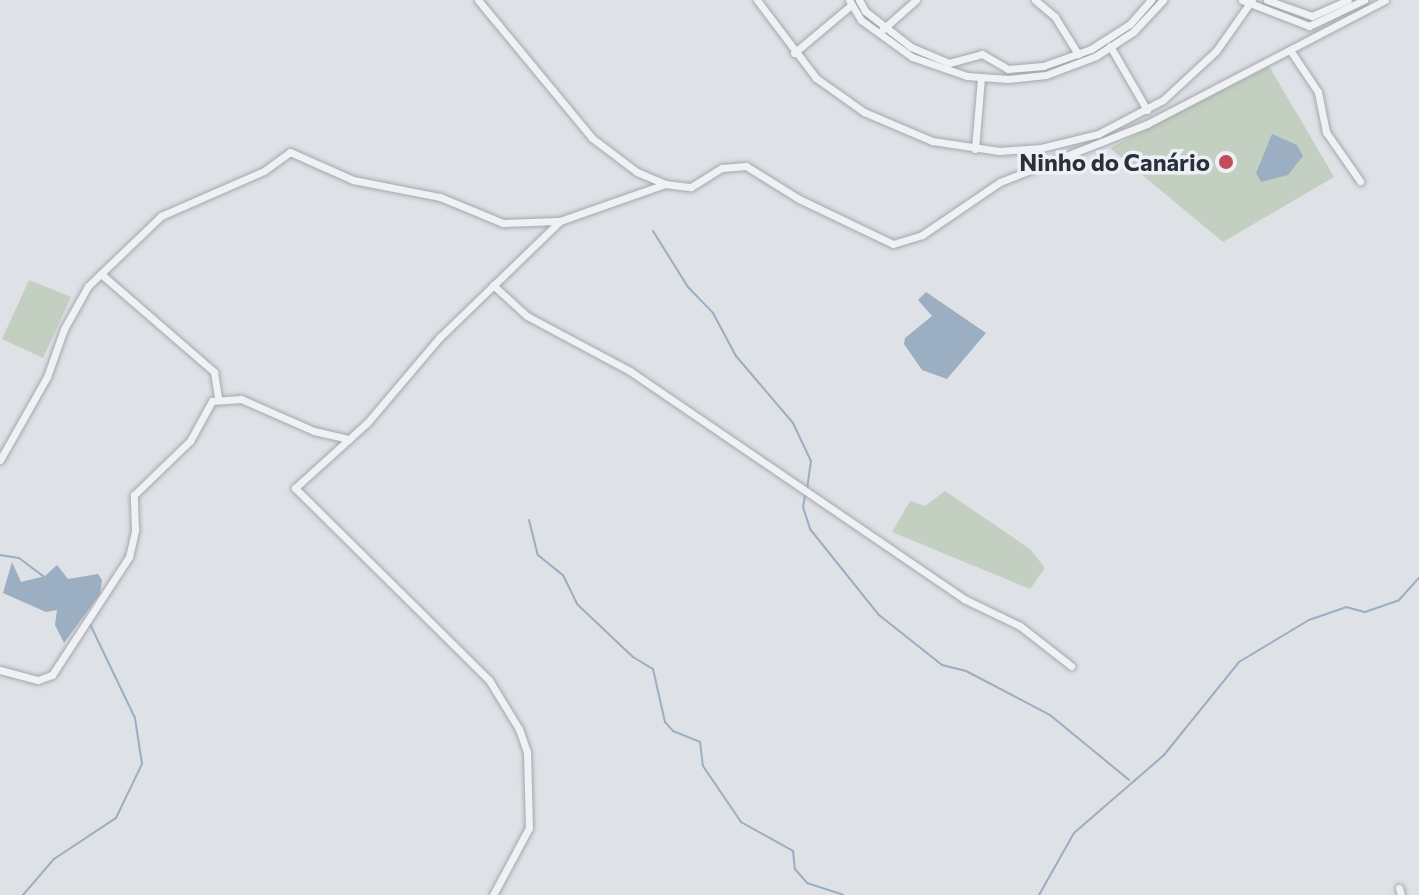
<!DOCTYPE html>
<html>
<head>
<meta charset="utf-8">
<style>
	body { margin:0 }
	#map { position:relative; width:1419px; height:895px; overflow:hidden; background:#dee1e6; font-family:Commissioner,sans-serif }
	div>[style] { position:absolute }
	.green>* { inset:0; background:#c3cfc0 }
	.water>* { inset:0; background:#9caec2 }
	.stream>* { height:2px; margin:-1px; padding:0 1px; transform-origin:1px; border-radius:1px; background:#9caec2 }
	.roads { filter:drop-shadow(0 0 2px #a4a8af) drop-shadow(0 0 2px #a4a8af) }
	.street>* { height:7px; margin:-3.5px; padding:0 3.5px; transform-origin:3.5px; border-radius:3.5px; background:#f0f1f5 }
	.dots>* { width:22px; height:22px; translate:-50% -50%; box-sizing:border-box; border:4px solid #edf0f4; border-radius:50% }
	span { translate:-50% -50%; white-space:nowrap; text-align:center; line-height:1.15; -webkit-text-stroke:7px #edf0f4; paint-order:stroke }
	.poi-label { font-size:24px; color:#292f3b; font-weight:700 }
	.right { translate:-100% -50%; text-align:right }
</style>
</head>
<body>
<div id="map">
	<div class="green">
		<div style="clip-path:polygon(1269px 66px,1334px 177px,1223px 242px,1110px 148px)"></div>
		<div style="clip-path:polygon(29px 280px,71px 297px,43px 358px,2px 339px)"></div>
		<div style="clip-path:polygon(945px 491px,1030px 549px,1045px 568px,1030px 589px,892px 532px,910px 501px,925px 506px)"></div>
	</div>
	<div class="water">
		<div style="clip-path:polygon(1272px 134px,1297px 145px,1303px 156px,1288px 175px,1261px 182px,1256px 173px)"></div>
		<div style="clip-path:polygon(926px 292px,986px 333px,947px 379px,922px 370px,904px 344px,905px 338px,932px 316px,918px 300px)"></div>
		<div style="clip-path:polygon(12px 562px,21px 582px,45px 576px,57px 565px,68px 579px,98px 574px,102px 580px,100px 594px,64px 643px,55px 625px,57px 610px,46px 612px,3px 593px)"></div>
	</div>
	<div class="stream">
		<div style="left:653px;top:231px;width:66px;rotate:58deg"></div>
		<div style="left:688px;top:287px;width:36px;rotate:46deg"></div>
		<div style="left:713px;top:313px;width:49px;rotate:61.9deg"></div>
		<div style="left:736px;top:356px;width:88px;rotate:49.6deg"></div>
		<div style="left:793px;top:423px;width:42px;rotate:64.7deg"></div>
		<div style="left:811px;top:461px;width:29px;rotate:98deg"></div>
		<div style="left:805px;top:496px;width:11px;rotate:100deg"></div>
		<div style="left:803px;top:507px;width:23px;rotate:72deg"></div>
		<div style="left:810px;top:529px;width:110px;rotate:51.3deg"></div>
		<div style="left:879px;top:615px;width:80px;rotate:38.4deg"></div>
		<div style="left:942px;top:665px;width:25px;rotate:14deg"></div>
		<div style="left:966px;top:671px;width:95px;rotate:27.6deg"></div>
		<div style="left:1050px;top:715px;width:102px;rotate:39.4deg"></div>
		<div style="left:529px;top:520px;width:36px;rotate:76deg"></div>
		<div style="left:538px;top:555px;width:32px;rotate:39deg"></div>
		<div style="left:563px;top:575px;width:32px;rotate:64deg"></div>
		<div style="left:577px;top:604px;width:77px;rotate:43.4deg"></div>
		<div style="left:633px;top:657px;width:23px;rotate:31deg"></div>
		<div style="left:653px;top:669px;width:54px;rotate:77.2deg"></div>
		<div style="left:665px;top:722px;width:12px;rotate:48deg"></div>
		<div style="left:673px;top:731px;width:29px;rotate:22deg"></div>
		<div style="left:700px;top:742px;width:24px;rotate:83deg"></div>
		<div style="left:703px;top:766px;width:68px;rotate:55.8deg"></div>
		<div style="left:741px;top:822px;width:60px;rotate:29.1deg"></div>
		<div style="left:793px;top:851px;width:18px;rotate:84deg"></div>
		<div style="left:795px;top:869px;width:18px;rotate:49deg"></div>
		<div style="left:807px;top:883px;width:38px;rotate:18deg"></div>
		<div style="left:0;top:555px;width:19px;rotate:9deg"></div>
		<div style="left:19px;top:558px;width:31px;rotate:37deg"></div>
		<div style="left:23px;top:895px;width:48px;rotate:-49.3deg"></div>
		<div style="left:54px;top:859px;width:74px;rotate:-33.5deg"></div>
		<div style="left:116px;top:818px;width:60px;rotate:-64.3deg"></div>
		<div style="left:142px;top:764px;width:47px;rotate:-98.7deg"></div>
		<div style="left:135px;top:718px;width:104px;rotate:-115.6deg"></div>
		<div style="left:1039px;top:895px;width:71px;rotate:-60.6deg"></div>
		<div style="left:1074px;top:833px;width:119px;rotate:-40.9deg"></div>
		<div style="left:1164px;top:755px;width:119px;rotate:-51.1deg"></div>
		<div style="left:1239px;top:662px;width:82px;rotate:-31deg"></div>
		<div style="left:1309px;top:620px;width:39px;rotate:-19deg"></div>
		<div style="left:1346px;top:607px;width:20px;rotate:15deg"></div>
		<div style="left:1365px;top:612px;width:36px;rotate:-19deg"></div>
		<div style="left:1399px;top:600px;width:30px;rotate:-48deg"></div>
	</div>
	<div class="roads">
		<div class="street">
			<div style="left:478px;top:0;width:179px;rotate:50.4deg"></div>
			<div style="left:592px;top:138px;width:56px;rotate:37.1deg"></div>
			<div style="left:637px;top:172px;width:30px;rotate:23deg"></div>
			<div style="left:665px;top:184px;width:26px;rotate:7deg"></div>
			<div style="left:691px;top:187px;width:36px;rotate:-32deg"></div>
			<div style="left:722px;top:168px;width:24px;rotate:-5deg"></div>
			<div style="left:746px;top:166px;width:62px;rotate:31.9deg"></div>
			<div style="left:799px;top:199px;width:104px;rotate:25.6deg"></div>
			<div style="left:893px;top:244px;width:30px;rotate:-17deg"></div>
			<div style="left:922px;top:235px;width:94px;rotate:-34.2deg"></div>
			<div style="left:1000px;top:182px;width:158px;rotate:-21.5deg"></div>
			<div style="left:1147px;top:124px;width:268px;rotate:-27.5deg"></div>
			<div style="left:757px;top:0;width:98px;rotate:52.9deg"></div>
			<div style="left:816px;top:78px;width:59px;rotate:35.3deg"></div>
			<div style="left:864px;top:112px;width:74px;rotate:23.1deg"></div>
			<div style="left:932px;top:141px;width:68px;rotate:8.5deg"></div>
			<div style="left:999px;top:151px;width:42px;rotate:-4.1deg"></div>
			<div style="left:1041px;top:148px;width:59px;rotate:-13.8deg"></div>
			<div style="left:1098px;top:134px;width:73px;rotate:-27.6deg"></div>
			<div style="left:1163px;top:100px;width:72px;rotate:-42.8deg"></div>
			<div style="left:1216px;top:51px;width:62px;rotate:-54.8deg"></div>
			<div style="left:849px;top:0;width:23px;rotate:59deg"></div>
			<div style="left:861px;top:20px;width:63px;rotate:36deg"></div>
			<div style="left:912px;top:57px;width:58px;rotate:19.1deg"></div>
			<div style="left:967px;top:76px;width:41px;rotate:4.2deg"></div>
			<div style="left:1008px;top:79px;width:38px;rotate:-6deg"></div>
			<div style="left:1046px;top:75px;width:53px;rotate:-20.8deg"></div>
			<div style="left:1096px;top:56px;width:44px;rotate:-33deg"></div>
			<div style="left:1133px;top:32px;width:44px;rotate:-46.8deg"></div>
			<div style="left:859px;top:0;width:13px;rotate:61deg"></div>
			<div style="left:865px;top:11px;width:58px;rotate:38deg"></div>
			<div style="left:911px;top:47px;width:41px;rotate:22.8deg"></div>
			<div style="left:949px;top:63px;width:34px;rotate:-15deg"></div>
			<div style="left:982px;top:54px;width:30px;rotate:30deg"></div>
			<div style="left:1008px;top:69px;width:35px;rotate:-5deg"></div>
			<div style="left:1043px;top:66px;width:51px;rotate:-19.5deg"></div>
			<div style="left:1091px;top:49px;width:46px;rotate:-32.7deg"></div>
			<div style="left:1130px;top:24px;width:32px;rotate:-49deg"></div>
			<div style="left:1035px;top:0;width:26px;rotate:40deg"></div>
			<div style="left:1055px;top:17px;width:44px;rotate:58.1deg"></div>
			<div style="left:1242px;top:0;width:72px;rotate:21.2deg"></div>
			<div style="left:1309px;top:26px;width:61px;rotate:-25.3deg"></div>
			<div style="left:1267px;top:0;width:48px;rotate:19.6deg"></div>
			<div style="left:1312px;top:16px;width:39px;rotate:-24deg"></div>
			<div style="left:882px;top:30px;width:45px;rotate:-41.4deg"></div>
			<div style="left:1110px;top:46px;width:74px;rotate:60deg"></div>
			<div style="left:1290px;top:50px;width:50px;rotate:56.3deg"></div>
			<div style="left:1318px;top:92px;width:41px;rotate:78.7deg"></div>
			<div style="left:1326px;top:132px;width:60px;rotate:55.2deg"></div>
			<div style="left:794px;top:53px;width:73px;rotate:-40deg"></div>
			<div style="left:975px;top:149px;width:71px;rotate:-85.2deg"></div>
			<div style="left:101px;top:274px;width:150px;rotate:40.9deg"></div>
			<div style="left:214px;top:372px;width:26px;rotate:81deg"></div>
			<div style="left:493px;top:285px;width:46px;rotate:42.4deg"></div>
			<div style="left:527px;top:316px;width:117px;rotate:28.1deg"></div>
			<div style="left:630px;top:371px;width:404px;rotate:34.3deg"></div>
			<div style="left:964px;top:599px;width:62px;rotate:25.7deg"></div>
			<div style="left:1020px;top:626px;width:65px;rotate:38.1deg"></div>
			<div style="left:0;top:460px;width:95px;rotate:-60.5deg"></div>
			<div style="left:47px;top:377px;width:51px;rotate:-70.5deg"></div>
			<div style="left:64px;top:329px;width:49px;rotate:-60.8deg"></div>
			<div style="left:88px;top:286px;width:101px;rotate:-43.8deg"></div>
			<div style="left:161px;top:216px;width:112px;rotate:-23.6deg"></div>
			<div style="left:264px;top:171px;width:32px;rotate:-36deg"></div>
			<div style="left:290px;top:152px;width:69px;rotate:24deg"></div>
			<div style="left:353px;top:180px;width:89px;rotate:11.1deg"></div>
			<div style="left:440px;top:197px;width:68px;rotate:22.4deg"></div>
			<div style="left:503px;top:223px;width:55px;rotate:-2.1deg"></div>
			<div style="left:0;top:670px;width:39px;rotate:15deg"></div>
			<div style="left:38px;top:680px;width:15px;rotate:-20deg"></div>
			<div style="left:52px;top:675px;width:141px;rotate:-56.9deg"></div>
			<div style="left:129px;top:557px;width:28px;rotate:-77deg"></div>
			<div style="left:135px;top:530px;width:35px;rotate:-92deg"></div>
			<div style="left:134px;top:495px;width:78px;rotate:-44deg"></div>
			<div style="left:190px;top:441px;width:46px;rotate:-61.2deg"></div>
			<div style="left:212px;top:401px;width:29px;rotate:-4deg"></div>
			<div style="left:241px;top:399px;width:80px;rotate:23.7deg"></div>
			<div style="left:314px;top:431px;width:36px;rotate:13deg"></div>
			<div style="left:1399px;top:888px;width:7px;rotate:74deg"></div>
			<div style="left:493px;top:895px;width:76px;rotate:-61.8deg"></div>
			<div style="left:529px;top:828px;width:76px;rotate:-91.5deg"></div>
			<div style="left:527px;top:752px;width:24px;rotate:-109deg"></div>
			<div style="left:519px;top:729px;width:57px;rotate:-121.5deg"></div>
			<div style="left:489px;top:680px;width:273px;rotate:-135.3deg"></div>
			<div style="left:295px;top:488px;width:97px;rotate:-42.1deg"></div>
			<div style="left:367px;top:423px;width:113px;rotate:-49.7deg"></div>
			<div style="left:440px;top:337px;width:167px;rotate:-44deg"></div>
			<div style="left:560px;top:221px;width:111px;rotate:-19.4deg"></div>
		</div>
	</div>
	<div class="dots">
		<div style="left:1226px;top:162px;background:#bf4e5d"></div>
	</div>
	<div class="poi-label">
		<span class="right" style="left:1210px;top:162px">Ninho do Canário</span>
	</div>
</div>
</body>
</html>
